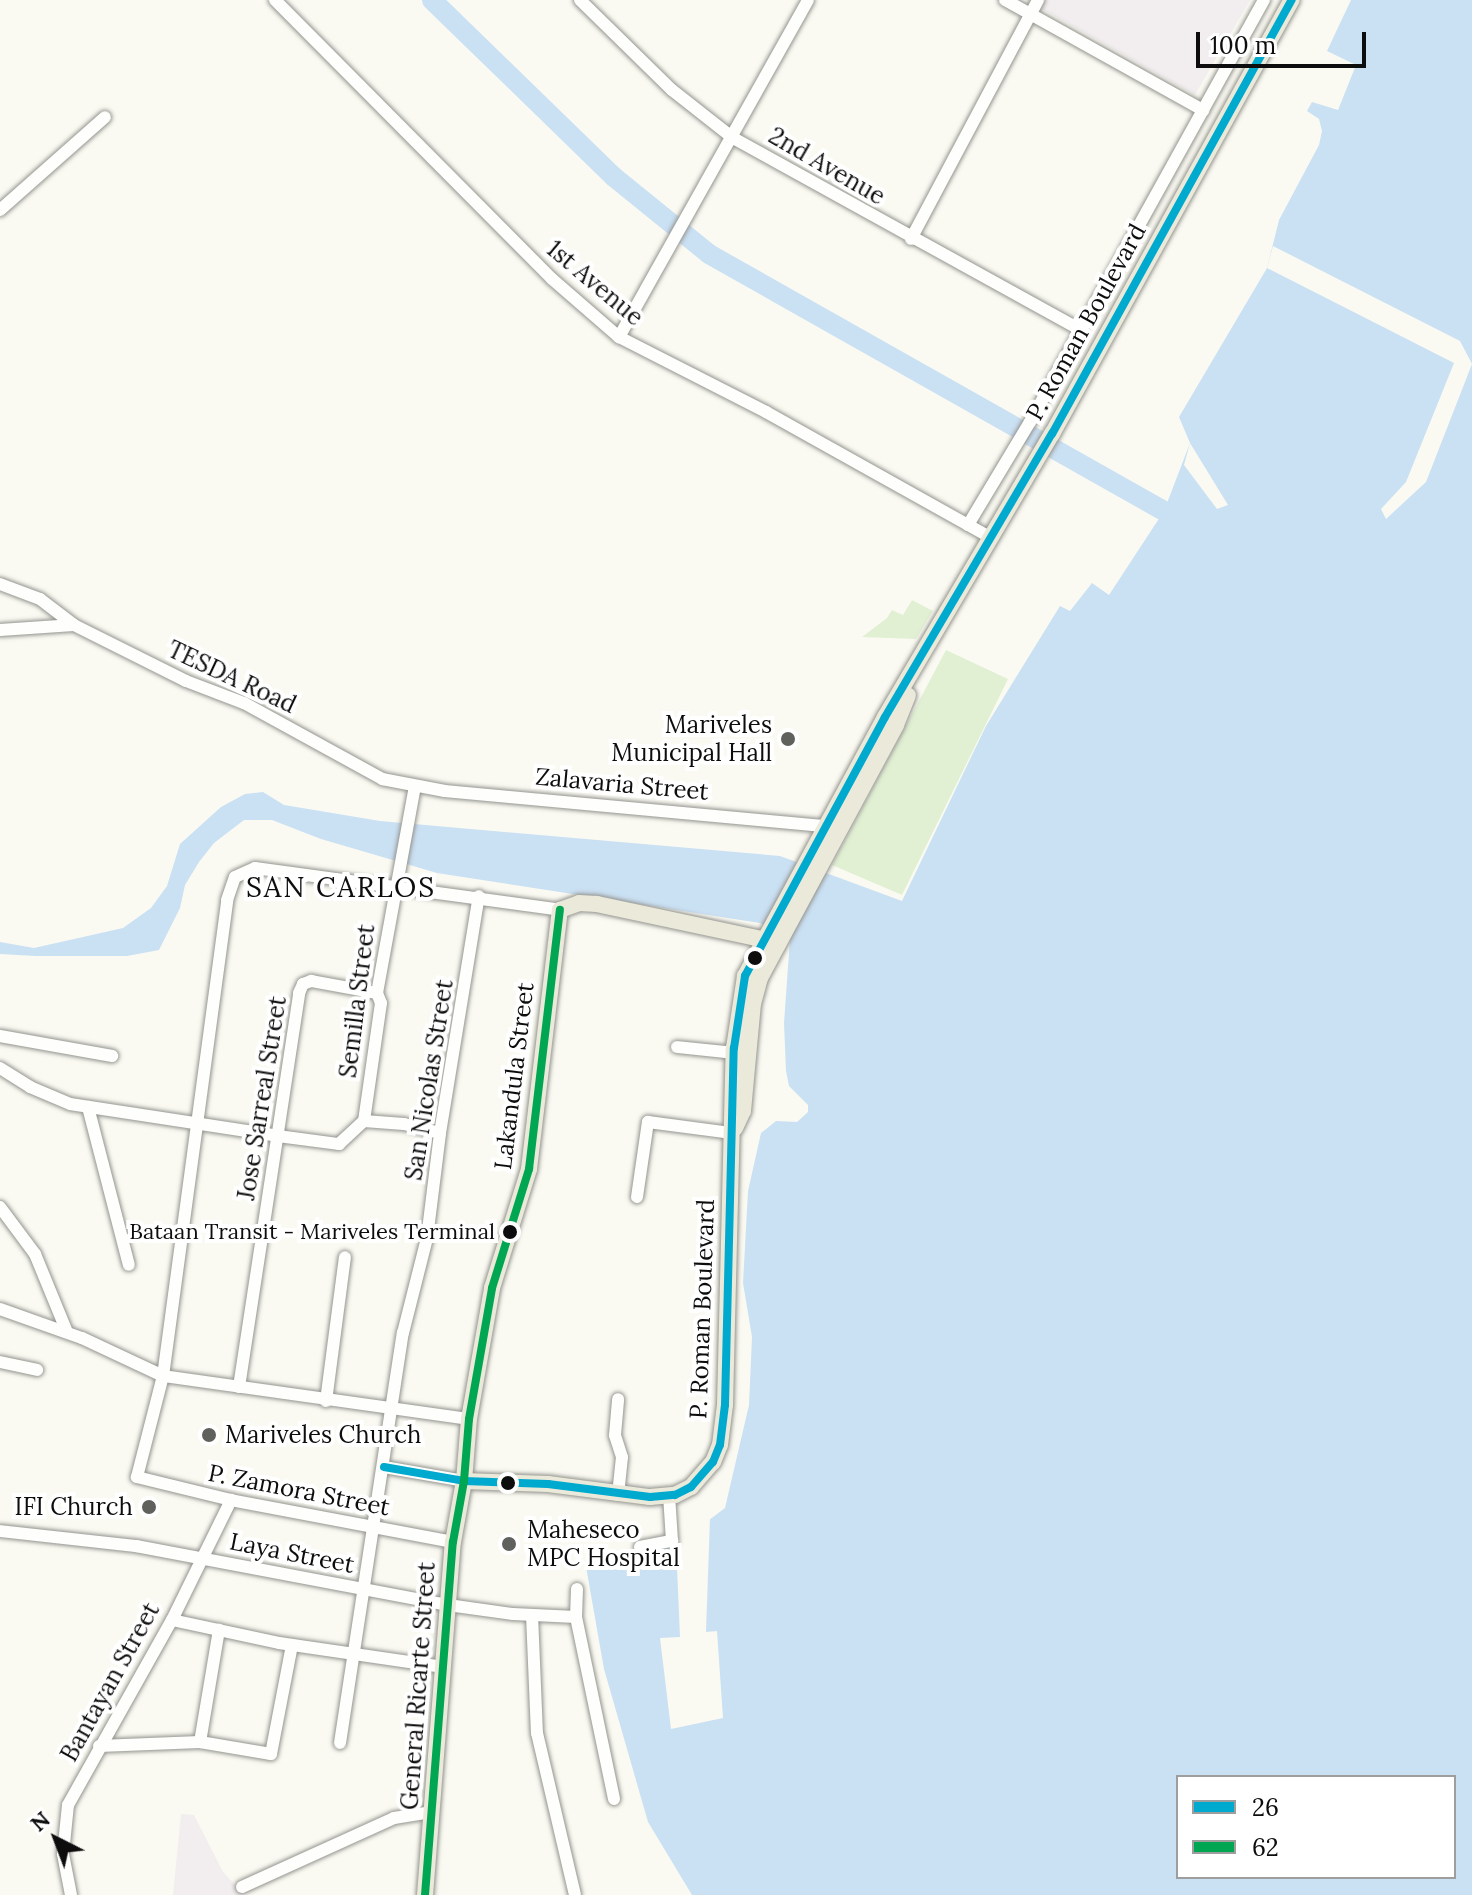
<!DOCTYPE html>
<html>
<head>
<meta charset="utf-8">
<style>
	body { margin:0 }
	#map { position:relative; width:1472px; height:1895px; overflow:hidden; background:#fafaf2; font-family:Lora,serif }
	div>[style] { position:absolute }
	.industrial>* { inset:0; background:#f2edef }
	.green>* { inset:0; background:#e1f0d3 }
	.water>* { inset:0; background:#cae0f3 }
	.pier>* { inset:0; background:#fafaf2 }
	.river>* { height:20px; margin:-10px; padding:0 10px; transform-origin:10px; border-radius:10px; background:#cae0f3 }
	.roads { filter:drop-shadow(0 0 2px #949490) drop-shadow(0 0 2px #949490) }
	.minor>* { height:12px; margin:-6px; padding:0 6px; transform-origin:6px; border-radius:6px; background:#fefefd }
	.major>* { height:16px; margin:-8px; padding:0 8px; transform-origin:8px; border-radius:8px; background:#ebe9d9 }
	.bus-1>* { height:8px; margin:-4px; padding:0 4px; transform-origin:4px; border-radius:4px; background:#00a9ce }
	.bus-2>* { height:8px; margin:-4px; padding:0 4px; transform-origin:4px; border-radius:4px; background:#00a651 }
	.dots>* { width:22px; height:22px; translate:-50% -50%; box-sizing:border-box; border:4px solid #fff; border-radius:50% }
	span { translate:-50% -50%; white-space:nowrap; text-align:center; line-height:1.15; -webkit-text-stroke:8px #fff; paint-order:stroke }
	.bus-label { font-size:22px; color:#0d0d0d }
	.right { translate:-100% -50%; text-align:right }
	.street-label { font-size:24px; color:#0d0d0d }
	.poi-label { font-size:24px; color:#0d0d0d }
	.left { translate:0 -50%; text-align:left }
	.quarter-label { font-size:28px; color:#0d0d0d; letter-spacing:2px }
	.legend { position:absolute; left:1176px; top:1775px; width:280px; height:104px; box-sizing:border-box; background:#fff; border:2px solid #9e9e9e; margin:0; padding:10px 14px; list-style:none; font-size:24px; color:#0d0d0d }
	.legend li { display:flex; align-items:center; gap:16px; height:40px }
	.legend b { width:40px; border:2px solid #9e9e9e }
	.north { position:absolute; left:16px; top:1799px; width:80px; height:80px; -webkit-text-stroke:6px #fff; paint-order:stroke; rotate:318deg; font-size:22px; font-weight:700; line-height:32px; text-align:center; color:#0d0d0d }
	.north::after { content:''; display:block; margin:auto; width:28px; height:36px; background:#0d0d0d; clip-path:polygon(50% 0,100% 100%,50% 72%,0 100%) }
	.scale { position:absolute; left:1196px; top:32px; width:170px; height:36px; box-sizing:border-box; border:4px solid #0d0d0d; border-top:0; padding-left:10px; font-size:24px; line-height:28px; white-space:nowrap; color:#0d0d0d; -webkit-text-stroke:6px #fff; paint-order:stroke }
</style>
</head>
<body>
<div id="map">
	<div class="industrial">
		<div style="clip-path:polygon(1026px 0,1250px 0,1195px 95px)"></div>
		<div style="clip-path:polygon(181px 1814px,194px 1815px,223px 1872px,245px 1895px,173px 1895px)"></div>
	</div>
	<div class="green">
		<div style="clip-path:polygon(912px 600px,933px 611px,916px 639px,862px 637px,887px 618px,892px 610px,903px 615px)"></div>
		<div style="clip-path:polygon(946px 650px,1008px 679px,902px 895px,832px 865px)"></div>
	</div>
	<div class="water">
		<div style="clip-path:polygon(evenodd,1351px 0,1472px 0,1472px 1895px,692px 1895px,648px 1822px,604px 1669px,585px 1561px,676px 1545px,725px 1508px,749px 1405px,752px 1337px,743px 1283px,748px 1191px,761px 1133px,776px 1121px,797px 1122px,808px 1112px,808px 1105px,789px 1086px,786px 1071px,784px 1023px,790px 939px,760px 923px,437px 873px,321px 839px,272px 820px,244px 820px,214px 843px,199px 862px,185px 885px,180px 908px,159px 950px,127px 956px,36px 956px,0 954px,0 942px,34px 948px,123px 928px,151px 908px,167px 886px,180px 844px,221px 807px,245px 794px,263px 792px,284px 805px,380px 821px,780px 856px,902px 901px,986px 726px,1060px 606px,1070px 611px,1092px 583px,1109px 595px,1164px 511px,1190px 443px,1179px 417px,1267px 268px,1279px 220px,1319px 145px,1322px 131px,1319px 119px,1307px 111px,1312px 102px,1338px 110px,1356px 65px,1327px 51px,1351px 0,1178px 1777px,1454px 1777px,1454px 1877px,1178px 1877px,1178px 1777px)"></div>
	</div>
	<div class="pier">
		<div style="clip-path:polygon(1273px 246px,1460px 341px,1472px 364px,1426px 482px,1386px 519px,1381px 509px,1406px 482px,1454px 363px,1267px 268px)"></div>
		<div style="clip-path:polygon(1190px 443px,1228px 505px,1217px 509px,1184px 465px)"></div>
		<div style="clip-path:polygon(710px 1518px,706px 1632px,717px 1631px,723px 1718px,671px 1729px,660px 1638px,680px 1637px,676px 1545px)"></div>
	</div>
	<div class="river">
		<div style="left:432px;top:0;width:254px;rotate:44.2deg"></div>
		<div style="left:614px;top:177px;width:122px;rotate:39deg"></div>
		<div style="left:709px;top:254px;width:523px;rotate:29.46deg"></div>
	</div>
	<div class="roads">
		<div class="minor">
			<div style="left:275px;top:0;width:393px;rotate:45.2deg"></div>
			<div style="left:552px;top:279px;width:89px;rotate:40.9deg"></div>
			<div style="left:619px;top:337px;width:165px;rotate:27deg"></div>
			<div style="left:766px;top:412px;width:258px;rotate:29.2deg"></div>
			<div style="left:580px;top:0;width:129px;rotate:44.4deg"></div>
			<div style="left:672px;top:90px;width:78px;rotate:38.2deg"></div>
			<div style="left:733px;top:138px;width:397px;rotate:28.9deg"></div>
			<div style="left:1005px;top:0;width:227px;rotate:29.1deg"></div>
			<div style="left:0;top:210px;width:140px;rotate:-41.5deg"></div>
			<div style="left:911px;top:239px;width:271px;rotate:-62deg"></div>
			<div style="left:619px;top:337px;width:386px;rotate:-60.7deg"></div>
			<div style="left:968px;top:525px;width:120px;rotate:-59deg"></div>
			<div style="left:1030px;top:422px;width:483px;rotate:-61deg"></div>
			<div style="left:0;top:584px;width:43px;rotate:20.6deg"></div>
			<div style="left:40px;top:599px;width:43px;rotate:37.4deg"></div>
			<div style="left:74px;top:625px;width:125px;rotate:26.6deg"></div>
			<div style="left:186px;top:681px;width:62px;rotate:20.8deg"></div>
			<div style="left:244px;top:703px;width:158px;rotate:28.8deg"></div>
			<div style="left:382px;top:779px;width:64px;rotate:10.8deg"></div>
			<div style="left:445px;top:791px;width:382px;rotate:5.3deg"></div>
			<div style="left:0;top:630px;width:74px;rotate:-3.9deg"></div>
			<div style="left:0;top:1036px;width:114px;rotate:10.1deg"></div>
			<div style="left:677px;top:1047px;width:57px;rotate:6deg"></div>
			<div style="left:0;top:1068px;width:36px;rotate:32deg"></div>
			<div style="left:30px;top:1087px;width:43px;rotate:23deg"></div>
			<div style="left:70px;top:1104px;width:210px;rotate:8.7deg"></div>
			<div style="left:278px;top:1136px;width:62px;rotate:7.5deg"></div>
			<div style="left:339px;top:1144px;width:34px;rotate:-43deg"></div>
			<div style="left:364px;top:1121px;width:40px;rotate:4.3deg"></div>
			<div style="left:404px;top:1124px;width:37px;rotate:14deg"></div>
			<div style="left:88px;top:1107px;width:163px;rotate:75.5deg"></div>
			<div style="left:364px;top:1121px;width:119px;rotate:-81.8deg"></div>
			<div style="left:381px;top:1003px;width:11px;rotate:-112deg"></div>
			<div style="left:377px;top:993px;width:210px;rotate:-79.6deg"></div>
			<div style="left:637px;top:1197px;width:76px;rotate:-81.7deg"></div>
			<div style="left:648px;top:1122px;width:85px;rotate:7.5deg"></div>
			<div style="left:0;top:1207px;width:59px;rotate:53.3deg"></div>
			<div style="left:35px;top:1254px;width:84px;rotate:67.7deg"></div>
			<div style="left:0;top:1309px;width:87px;rotate:19.5deg"></div>
			<div style="left:82px;top:1338px;width:89px;rotate:25.1deg"></div>
			<div style="left:163px;top:1376px;width:309px;rotate:8deg"></div>
			<div style="left:0;top:1362px;width:38px;rotate:12deg"></div>
			<div style="left:239px;top:1387px;width:399px;rotate:-81.3deg"></div>
			<div style="left:299px;top:993px;width:10px;rotate:-66deg"></div>
			<div style="left:303px;top:984px;width:9px;rotate:-21deg"></div>
			<div style="left:311px;top:981px;width:67px;rotate:10.3deg"></div>
			<div style="left:326px;top:1401px;width:145px;rotate:-82.5deg"></div>
			<div style="left:384px;top:1467px;width:81px;rotate:9.9deg"></div>
			<div style="left:618px;top:1495px;width:38px;rotate:-84deg"></div>
			<div style="left:622px;top:1457px;width:23px;rotate:-108deg"></div>
			<div style="left:615px;top:1435px;width:36px;rotate:-85deg"></div>
			<div style="left:0;top:1531px;width:137px;rotate:6.3deg"></div>
			<div style="left:136px;top:1546px;width:318px;rotate:10.7deg"></div>
			<div style="left:448px;top:1605px;width:66px;rotate:7.9deg"></div>
			<div style="left:513px;top:1614px;width:63px;rotate:2.7deg"></div>
			<div style="left:453px;top:1542px;width:226px;rotate:-169.3deg"></div>
			<div style="left:231px;top:1500px;width:97px;rotate:-166.3deg"></div>
			<div style="left:137px;top:1477px;width:104px;rotate:-75.6deg"></div>
			<div style="left:163px;top:1376px;width:480px;rotate:-82.3deg"></div>
			<div style="left:227px;top:900px;width:24px;rotate:-71deg"></div>
			<div style="left:235px;top:877px;width:22px;rotate:-24deg"></div>
			<div style="left:255px;top:868px;width:308px;rotate:7.8deg"></div>
			<div style="left:640px;top:1547px;width:33px;rotate:-11deg"></div>
			<div style="left:672px;top:1541px;width:46px;rotate:-93.7deg"></div>
			<div style="left:577px;top:1589px;width:28px;rotate:92deg"></div>
			<div style="left:576px;top:1617px;width:186px;rotate:78.2deg"></div>
			<div style="left:532px;top:1615px;width:118px;rotate:87.6deg"></div>
			<div style="left:537px;top:1733px;width:166px;rotate:76.8deg"></div>
			<div style="left:172px;top:1620px;width:109px;rotate:12.1deg"></div>
			<div style="left:279px;top:1643px;width:166px;rotate:8.3deg"></div>
			<div style="left:200px;top:1742px;width:114px;rotate:-80.4deg"></div>
			<div style="left:340px;top:1743px;width:415px;rotate:-81.3deg"></div>
			<div style="left:403px;top:1333px;width:98px;rotate:-75.8deg"></div>
			<div style="left:427px;top:1238px;width:106px;rotate:-82.9deg"></div>
			<div style="left:440px;top:1133px;width:240px;rotate:-80.7deg"></div>
			<div style="left:99px;top:1746px;width:101px;rotate:-2.3deg"></div>
			<div style="left:200px;top:1742px;width:72px;rotate:9.6deg"></div>
			<div style="left:271px;top:1754px;width:111px;rotate:-79.1deg"></div>
			<div style="left:242px;top:1887px;width:167px;rotate:-24.4deg"></div>
			<div style="left:394px;top:1818px;width:39px;rotate:-9deg"></div>
			<div style="left:71px;top:1895px;width:42px;rotate:-101deg"></div>
			<div style="left:63px;top:1854px;width:49px;rotate:-84.2deg"></div>
			<div style="left:68px;top:1805px;width:212px;rotate:-60.7deg"></div>
			<div style="left:172px;top:1620px;width:134px;rotate:-63.8deg"></div>
		</div>
		<div class="major">
			<div style="left:735px;top:1128px;width:19px;rotate:-65deg"></div>
			<div style="left:743px;top:1111px;width:107px;rotate:-84.7deg"></div>
			<div style="left:753px;top:1004px;width:27px;rotate:-75deg"></div>
			<div style="left:760px;top:978px;width:287px;rotate:-61.7deg"></div>
			<div style="left:896px;top:725px;width:32px;rotate:-68deg"></div>
			<div style="left:464px;top:1481px;width:84px;rotate:2deg"></div>
			<div style="left:548px;top:1484px;width:103px;rotate:7.3deg"></div>
			<div style="left:650px;top:1497px;width:25px;rotate:-5deg"></div>
			<div style="left:675px;top:1495px;width:18px;rotate:-27deg"></div>
			<div style="left:691px;top:1487px;width:33px;rotate:-49deg"></div>
			<div style="left:713px;top:1462px;width:18px;rotate:-68deg"></div>
			<div style="left:720px;top:1445px;width:40px;rotate:-82.9deg"></div>
			<div style="left:725px;top:1405px;width:357px;rotate:-88.6deg"></div>
			<div style="left:734px;top:1048px;width:73px;rotate:-81.3deg"></div>
			<div style="left:745px;top:976px;width:294px;rotate:-61.6deg"></div>
			<div style="left:885px;top:717px;width:329px;rotate:-59.5deg"></div>
			<div style="left:1052px;top:434px;width:496px;rotate:-61.1deg"></div>
			<div style="left:425px;top:1895px;width:354px;rotate:-85.5deg"></div>
			<div style="left:453px;top:1542px;width:62px;rotate:-79.8deg"></div>
			<div style="left:464px;top:1481px;width:62px;rotate:-85.4deg"></div>
			<div style="left:469px;top:1419px;width:133px;rotate:-80deg"></div>
			<div style="left:492px;top:1288px;width:125px;rotate:-72.7deg"></div>
			<div style="left:529px;top:1169px;width:261px;rotate:-83.2deg"></div>
			<div style="left:560px;top:910px;width:20px;rotate:-20deg"></div>
			<div style="left:579px;top:903px;width:18px;rotate:3deg"></div>
			<div style="left:597px;top:904px;width:169px;rotate:12deg"></div>
		</div>
	</div>
	<div class="bus-1">
		<div style="left:384px;top:1467px;width:81px;rotate:9.9deg"></div>
		<div style="left:464px;top:1481px;width:84px;rotate:2deg"></div>
		<div style="left:548px;top:1484px;width:103px;rotate:7.3deg"></div>
		<div style="left:650px;top:1497px;width:25px;rotate:-5deg"></div>
		<div style="left:675px;top:1495px;width:18px;rotate:-27deg"></div>
		<div style="left:691px;top:1487px;width:33px;rotate:-49deg"></div>
		<div style="left:713px;top:1462px;width:18px;rotate:-68deg"></div>
		<div style="left:720px;top:1445px;width:40px;rotate:-82.9deg"></div>
		<div style="left:725px;top:1405px;width:357px;rotate:-88.6deg"></div>
		<div style="left:734px;top:1048px;width:73px;rotate:-81.3deg"></div>
		<div style="left:745px;top:976px;width:294px;rotate:-61.6deg"></div>
		<div style="left:885px;top:717px;width:329px;rotate:-59.5deg"></div>
		<div style="left:1052px;top:434px;width:496px;rotate:-61.1deg"></div>
	</div>
	<div class="bus-2">
		<div style="left:425px;top:1895px;width:354px;rotate:-85.5deg"></div>
		<div style="left:453px;top:1542px;width:62px;rotate:-79.8deg"></div>
		<div style="left:464px;top:1481px;width:62px;rotate:-85.4deg"></div>
		<div style="left:469px;top:1419px;width:133px;rotate:-80deg"></div>
		<div style="left:492px;top:1288px;width:125px;rotate:-72.7deg"></div>
		<div style="left:529px;top:1169px;width:261px;rotate:-83.2deg"></div>
	</div>
	<div class="dots">
		<div style="left:788px;top:739px;background:#60605d"></div>
		<div style="left:755px;top:958px;background:#0d0d0d"></div>
		<div style="left:510px;top:1232px;background:#0d0d0d"></div>
		<div style="left:209px;top:1435px;background:#60605d"></div>
		<div style="left:508px;top:1483px;background:#0d0d0d"></div>
		<div style="left:149px;top:1507px;background:#60605d"></div>
		<div style="left:509px;top:1544px;background:#60605d"></div>
	</div>
	<div class="bus-label">
		<span class="right" style="left:495px;top:1232px">Bataan Transit - Mariveles Terminal</span>
	</div>
	<div class="street-label">
		<span style="left:827px;top:166px;rotate:30deg">2nd Avenue</span>
		<span style="left:595px;top:283px;rotate:40deg">1st Avenue</span>
		<span style="left:1086px;top:322px;rotate:-61deg">P. Roman Boulevard</span>
		<span style="left:232px;top:677px;rotate:25deg">TESDA Road</span>
		<span style="left:622px;top:784px;rotate:5deg">Zalavaria Street</span>
		<span style="left:357px;top:1001px;rotate:-83deg">Semilla Street</span>
		<span style="left:514px;top:1076px;rotate:-83deg">Lakandula Street</span>
		<span style="left:429px;top:1080px;rotate:-81deg">San Nicolas Street</span>
		<span style="left:262px;top:1098px;rotate:-81deg">Jose Sarreal Street</span>
		<span style="left:702px;top:1309px;rotate:-88deg">P. Roman Boulevard</span>
		<span style="left:299px;top:1490px;rotate:11deg">P. Zamora Street</span>
		<span style="left:292px;top:1553px;rotate:11deg">Laya Street</span>
		<span style="left:110px;top:1682px;rotate:-61deg">Bantayan Street</span>
		<span style="left:418px;top:1686px;rotate:-86deg">General Ricarte Street</span>
	</div>
	<div class="poi-label">
		<span class="right" style="left:772px;top:739px">Mariveles<br>Municipal Hall</span>
		<span class="left" style="left:225px;top:1435px">Mariveles Church</span>
		<span class="right" style="left:133px;top:1507px">IFI Church</span>
		<span class="left" style="left:527px;top:1544px">Maheseco<br>MPC Hospital</span>
	</div>
	<div class="quarter-label">
		<span style="left:341px;top:887px">SAN CARLOS</span>
	</div>
	<ul class="legend">
	<li><b style="height:10px;background:#00a9ce"></b>26</li>
	<li><b style="height:10px;background:#00a651"></b>62</li>
	</ul>
	<div class="north">N</div>
	<div class="scale">100 m</div>
</div>
</body>
</html>
